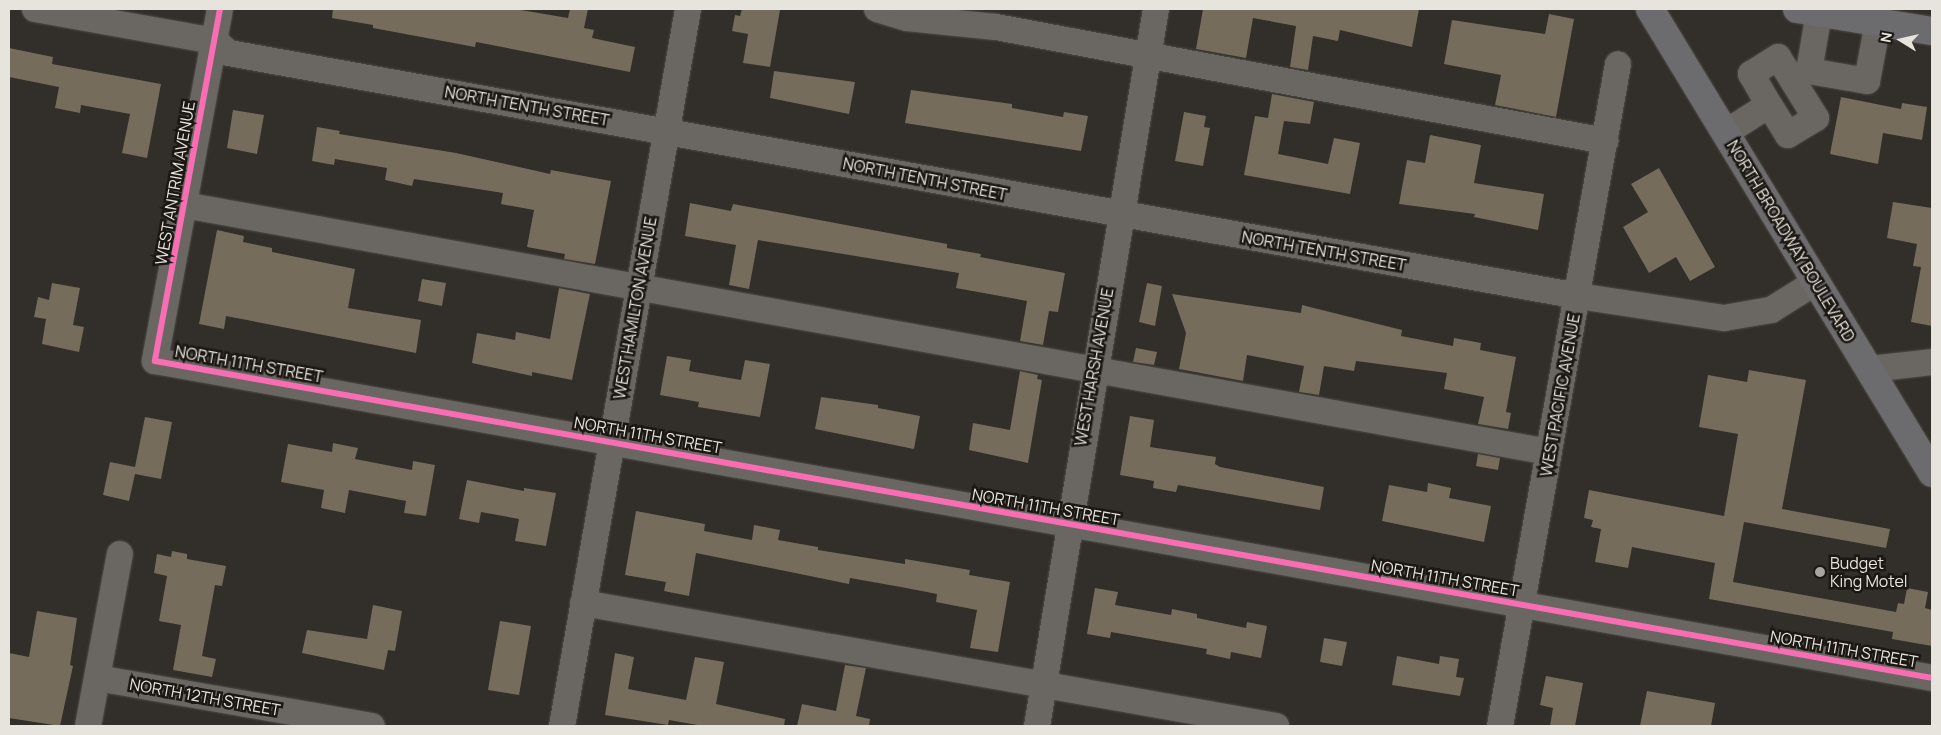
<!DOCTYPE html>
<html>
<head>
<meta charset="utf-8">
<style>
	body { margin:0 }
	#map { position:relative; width:1941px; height:735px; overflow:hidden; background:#322e29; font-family:Manrope,sans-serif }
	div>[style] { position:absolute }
	.building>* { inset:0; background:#766c5b }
	.roads { filter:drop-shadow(0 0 1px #4f4c47) drop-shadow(0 0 1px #4f4c47) }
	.minor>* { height:26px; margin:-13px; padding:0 13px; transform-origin:13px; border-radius:13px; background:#6a6763 }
	.major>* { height:28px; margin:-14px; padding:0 14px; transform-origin:14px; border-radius:14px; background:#6c6b6d }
	.cycleway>* { height:6px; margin:-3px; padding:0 3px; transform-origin:3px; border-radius:3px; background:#f96db3 }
	.dots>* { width:14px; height:14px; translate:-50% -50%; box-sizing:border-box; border:2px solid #1b1813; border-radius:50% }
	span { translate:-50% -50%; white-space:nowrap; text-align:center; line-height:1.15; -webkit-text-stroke:5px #1b1813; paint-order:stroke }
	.street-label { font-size:16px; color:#e7e3dd }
	.poi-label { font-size:16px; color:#e7e3dd }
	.left { translate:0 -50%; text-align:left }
	.frame { position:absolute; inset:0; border:10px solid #e7e3dd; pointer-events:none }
	.north { position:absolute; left:1876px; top:15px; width:50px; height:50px; -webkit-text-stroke:4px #1b1813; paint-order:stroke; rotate:280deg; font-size:14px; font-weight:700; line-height:20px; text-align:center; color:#e7e3dd }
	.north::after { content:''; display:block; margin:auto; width:18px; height:22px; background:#e7e3dd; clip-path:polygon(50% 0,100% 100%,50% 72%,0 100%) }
</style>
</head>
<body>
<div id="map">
	<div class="building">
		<div style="clip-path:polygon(333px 9px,515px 9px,568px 18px,570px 9px,588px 9px,584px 28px,594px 30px,592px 38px,635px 47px,630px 72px,476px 42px,475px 47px,373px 28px,373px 25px,332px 18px)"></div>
		<div style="clip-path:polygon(742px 9px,780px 10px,770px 67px,743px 63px,748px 34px,732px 31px,735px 15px,740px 16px)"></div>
		<div style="clip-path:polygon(1203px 9px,1419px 9px,1412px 47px,1340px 30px,1338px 41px,1313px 36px,1308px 70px,1290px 67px,1296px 26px,1253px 18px,1246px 58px,1196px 49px)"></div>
		<div style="clip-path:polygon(1549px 14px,1574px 19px,1556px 117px,1495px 105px,1501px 75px,1444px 64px,1452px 20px,1545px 34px)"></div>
		<div style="clip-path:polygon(9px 48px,53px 57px,52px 64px,161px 84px,147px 158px,122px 153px,130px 114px,81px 105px,80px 113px,55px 108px,59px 87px,9px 77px)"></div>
		<div style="clip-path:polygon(774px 71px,855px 82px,849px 114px,770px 98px)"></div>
		<div style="clip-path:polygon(911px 90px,1012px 104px,1012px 108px,1063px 117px,1064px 112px,1088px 116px,1081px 151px,905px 123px)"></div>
		<div style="clip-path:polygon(1272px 94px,1314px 102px,1310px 124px,1284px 121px,1278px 154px,1328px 164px,1334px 138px,1360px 143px,1350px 194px,1244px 175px,1255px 116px,1268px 118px)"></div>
		<div style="clip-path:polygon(1841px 97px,1901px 109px,1902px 103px,1927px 107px,1922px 140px,1883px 133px,1878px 164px,1830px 154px)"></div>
		<div style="clip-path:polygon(233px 110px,264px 115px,257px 154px,227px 148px)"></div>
		<div style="clip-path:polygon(1184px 112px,1206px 116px,1204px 127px,1210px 128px,1203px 166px,1175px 161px)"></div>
		<div style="clip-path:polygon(317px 127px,340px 131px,339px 134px,456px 153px,550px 174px,551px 170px,611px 181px,595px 264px,564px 259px,565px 254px,527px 247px,534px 210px,501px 204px,503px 193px,414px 179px,412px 186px,385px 180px,387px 168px,335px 159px,334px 165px,312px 161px)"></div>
		<div style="clip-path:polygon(1430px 135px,1481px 145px,1474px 183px,1544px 194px,1538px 230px,1474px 217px,1475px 214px,1399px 204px,1407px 160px,1425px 163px)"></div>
		<div style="clip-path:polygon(1659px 168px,1715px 267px,1690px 281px,1676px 257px,1649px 273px,1623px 227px,1648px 212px,1631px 184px)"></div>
		<div style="clip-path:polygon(1893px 202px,1932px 208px,1932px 326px,1911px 322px,1921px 267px,1913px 266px,1917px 244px,1887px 238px)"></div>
		<div style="clip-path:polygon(690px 203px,731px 211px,733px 204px,798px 216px,947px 244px,947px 248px,981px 254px,980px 257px,1065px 273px,1058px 312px,1049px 311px,1043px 345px,1020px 341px,1027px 301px,956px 288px,959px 273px,758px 240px,749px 289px,729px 285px,736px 245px,685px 236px)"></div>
		<div style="clip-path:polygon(217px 230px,244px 236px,243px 242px,272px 248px,272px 252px,355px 269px,348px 308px,421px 320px,416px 353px,226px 316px,224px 329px,199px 324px)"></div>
		<div style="clip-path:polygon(422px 279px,446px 283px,442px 306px,418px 301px)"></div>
		<div style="clip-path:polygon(52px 283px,80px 288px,73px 325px,84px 327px,79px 352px,42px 344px,46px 319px,34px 317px,38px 297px,49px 300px)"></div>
		<div style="clip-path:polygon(1147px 283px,1162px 286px,1155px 326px,1139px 322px)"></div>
		<div style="clip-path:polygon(559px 288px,590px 294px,572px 380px,532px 372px,532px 376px,472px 363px,477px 333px,515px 340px,516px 332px,550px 339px)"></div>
		<div style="clip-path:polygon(1172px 294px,1301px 313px,1302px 305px,1402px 330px,1401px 336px,1453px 346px,1454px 338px,1481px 343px,1480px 350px,1516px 357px,1506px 412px,1511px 413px,1508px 429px,1478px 424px,1484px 397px,1444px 389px,1447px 373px,1356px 361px,1354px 371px,1324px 366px,1319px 395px,1299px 392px,1304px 366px,1247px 355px,1243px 381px,1179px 369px,1186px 333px)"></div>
		<div style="clip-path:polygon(1136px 348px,1157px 352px,1154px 365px,1133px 362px)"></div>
		<div style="clip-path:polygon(667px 356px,691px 360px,689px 371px,741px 380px,745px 360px,770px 364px,760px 417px,698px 407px,699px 402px,660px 395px)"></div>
		<div style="clip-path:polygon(1749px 370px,1806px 380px,1782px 509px,1890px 529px,1886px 548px,1744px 522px,1733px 582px,1896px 612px,1898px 603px,1904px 604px,1907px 588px,1928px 592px,1925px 608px,1932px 610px,1932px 646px,1892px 639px,1893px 632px,1709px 599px,1715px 563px,1632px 547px,1628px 568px,1595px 562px,1601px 529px,1591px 527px,1593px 520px,1584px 518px,1589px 490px,1724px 516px,1738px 434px,1699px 427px,1708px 375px,1747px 382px)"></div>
		<div style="clip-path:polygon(1020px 371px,1038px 375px,1037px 379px,1042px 380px,1028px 463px,969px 450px,973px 423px,1010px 430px)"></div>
		<div style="clip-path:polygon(821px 397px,878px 405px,878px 408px,920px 416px,914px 449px,815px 429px)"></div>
		<div style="clip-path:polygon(1130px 416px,1154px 420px,1150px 447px,1216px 457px,1215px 464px,1220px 467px,1324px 487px,1320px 510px,1178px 485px,1176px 492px,1153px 488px,1154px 481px,1120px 475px)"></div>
		<div style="clip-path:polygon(145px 417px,172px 422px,161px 479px,135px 474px,129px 501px,103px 495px,110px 462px,135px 467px)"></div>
		<div style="clip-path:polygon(333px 443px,358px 448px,355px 459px,412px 470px,413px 461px,435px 465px,426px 516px,404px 513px,406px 501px,349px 490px,345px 513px,321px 508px,324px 490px,281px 482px,288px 444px,332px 452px)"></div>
		<div style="clip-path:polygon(1478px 454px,1500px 458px,1498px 470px,1476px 466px)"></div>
		<div style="clip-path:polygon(467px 480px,524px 491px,524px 488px,556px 493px,546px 546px,515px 541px,519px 519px,481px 512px,479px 523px,459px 519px)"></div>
		<div style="clip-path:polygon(1428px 483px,1451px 488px,1449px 498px,1491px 506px,1484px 542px,1382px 521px,1389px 485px,1427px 492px)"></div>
		<div style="clip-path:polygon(636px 511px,705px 524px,704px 531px,752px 540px,754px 525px,780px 530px,778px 540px,818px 547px,818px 550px,905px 564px,905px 559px,970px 570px,969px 575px,1010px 582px,998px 652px,970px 648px,977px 610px,936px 602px,937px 594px,901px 587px,850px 578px,849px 584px,696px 553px,689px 596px,664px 591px,666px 582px,625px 575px)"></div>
		<div style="clip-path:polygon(172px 551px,187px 554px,187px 559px,226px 566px,222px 586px,215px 585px,202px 656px,216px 659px,212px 677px,173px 670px,181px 625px,159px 621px,167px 576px,154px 573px,157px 554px,171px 557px)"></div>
		<div style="clip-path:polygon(1095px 588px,1118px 592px,1115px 605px,1171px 615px,1172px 609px,1197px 614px,1197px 618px,1246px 628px,1247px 622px,1267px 626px,1261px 658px,1231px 652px,1230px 659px,1206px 654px,1207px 649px,1111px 632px,1110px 638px,1087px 634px)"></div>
		<div style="clip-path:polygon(373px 605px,402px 611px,395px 651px,388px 650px,384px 670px,302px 653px,307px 630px,367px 639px)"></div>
		<div style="clip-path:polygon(37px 611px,77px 618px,70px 665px,73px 666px,60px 726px,9px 718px,9px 653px,29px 657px)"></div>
		<div style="clip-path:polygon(500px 621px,531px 626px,519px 695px,488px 690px)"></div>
		<div style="clip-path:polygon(1324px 638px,1347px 642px,1342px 666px,1320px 662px)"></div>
		<div style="clip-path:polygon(615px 653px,634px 657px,628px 689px,686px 700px,695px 657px,724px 662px,716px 704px,785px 719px,784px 726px,703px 726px,669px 720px,668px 725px,605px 715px)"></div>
		<div style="clip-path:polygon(1397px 656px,1439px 664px,1440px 656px,1459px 659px,1456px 677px,1464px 678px,1460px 696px,1392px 685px)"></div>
		<div style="clip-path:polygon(845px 665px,866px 668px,856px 716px,870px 719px,869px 726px,797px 726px,802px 704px,836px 711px)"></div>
		<div style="clip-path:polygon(1546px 676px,1583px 683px,1575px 726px,1550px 726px,1553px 708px,1540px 705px)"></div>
		<div style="clip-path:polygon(1647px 691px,1715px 703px,1711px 726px,1640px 726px)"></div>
	</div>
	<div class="roads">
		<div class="minor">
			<div style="left:35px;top:9px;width:183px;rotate:10.1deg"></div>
			<div style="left:215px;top:41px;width:18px;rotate:41deg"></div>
			<div style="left:229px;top:53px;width:1371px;rotate:10.21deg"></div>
			<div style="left:1578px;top:296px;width:148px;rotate:8.6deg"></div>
			<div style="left:1724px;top:318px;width:48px;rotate:-9.7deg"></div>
			<div style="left:1771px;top:310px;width:51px;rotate:-32.1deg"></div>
			<div style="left:220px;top:9px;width:358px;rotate:100.5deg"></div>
			<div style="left:155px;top:361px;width:1805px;rotate:10.11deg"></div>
			<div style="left:877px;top:9px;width:31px;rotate:17deg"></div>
			<div style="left:907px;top:18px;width:89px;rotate:5.8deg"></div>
			<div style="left:996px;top:27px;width:620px;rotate:10.6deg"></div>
			<div style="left:1819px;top:13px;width:59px;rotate:99.8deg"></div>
			<div style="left:1809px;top:71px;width:59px;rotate:9.8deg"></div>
			<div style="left:1867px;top:81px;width:60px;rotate:-79.4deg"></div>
			<div style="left:1725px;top:133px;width:52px;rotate:-32.5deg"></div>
			<div style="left:1769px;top:105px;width:36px;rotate:-120deg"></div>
			<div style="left:1751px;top:74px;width:32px;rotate:-32deg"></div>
			<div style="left:1778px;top:57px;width:72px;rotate:58.1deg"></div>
			<div style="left:1816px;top:118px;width:33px;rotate:149deg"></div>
			<div style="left:1788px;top:135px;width:36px;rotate:-122deg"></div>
			<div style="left:184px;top:205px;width:1387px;rotate:10.26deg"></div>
			<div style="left:1870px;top:369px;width:62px;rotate:-6.4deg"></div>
			<div style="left:583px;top:603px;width:704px;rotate:10.06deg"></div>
			<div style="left:97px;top:678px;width:279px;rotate:9.9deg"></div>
			<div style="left:88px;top:726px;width:175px;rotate:-79.5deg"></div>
			<div style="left:562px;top:726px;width:728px;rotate:-80.03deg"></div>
			<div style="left:1037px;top:726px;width:727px;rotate:-80.58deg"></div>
			<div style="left:1500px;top:726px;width:672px;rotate:-79.89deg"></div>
		</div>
		<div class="major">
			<div style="left:1650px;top:9px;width:543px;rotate:58.71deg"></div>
			<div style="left:1797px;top:9px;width:137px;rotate:9.3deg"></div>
		</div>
	</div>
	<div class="cycleway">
		<div style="left:220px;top:9px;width:358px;rotate:100.5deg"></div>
		<div style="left:155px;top:361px;width:1805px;rotate:10.11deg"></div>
	</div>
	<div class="dots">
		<div style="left:1820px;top:572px;background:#a8a49e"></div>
	</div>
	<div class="street-label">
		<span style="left:527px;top:106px;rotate:10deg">NORTH TENTH STREET</span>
		<span style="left:925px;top:179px;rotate:11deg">NORTH TENTH STREET</span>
		<span style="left:175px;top:183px;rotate:-80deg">WEST ANTRIM AVENUE</span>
		<span style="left:1791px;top:241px;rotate:59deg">NORTH BROADWAY BOULEVARD</span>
		<span style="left:1324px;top:251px;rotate:10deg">NORTH TENTH STREET</span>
		<span style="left:635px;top:308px;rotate:-80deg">WEST HAMILTON AVENUE</span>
		<span style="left:249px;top:364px;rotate:10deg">NORTH 11TH STREET</span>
		<span style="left:1094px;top:367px;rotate:-80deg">WEST HARSH AVENUE</span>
		<span style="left:1560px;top:395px;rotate:-80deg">WEST PACIFIC AVENUE</span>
		<span style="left:648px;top:435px;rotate:10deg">NORTH 11TH STREET</span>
		<span style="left:1046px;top:507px;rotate:10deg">NORTH 11TH STREET</span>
		<span style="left:1445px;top:578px;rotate:10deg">NORTH 11TH STREET</span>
		<span style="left:1844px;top:649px;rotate:10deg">NORTH 11TH STREET</span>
		<span style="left:205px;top:697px;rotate:10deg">NORTH 12TH STREET</span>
	</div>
	<div class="poi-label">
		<span class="left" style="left:1830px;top:572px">Budget<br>King Motel</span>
	</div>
	<div class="frame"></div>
	<div class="north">N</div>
</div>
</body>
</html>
